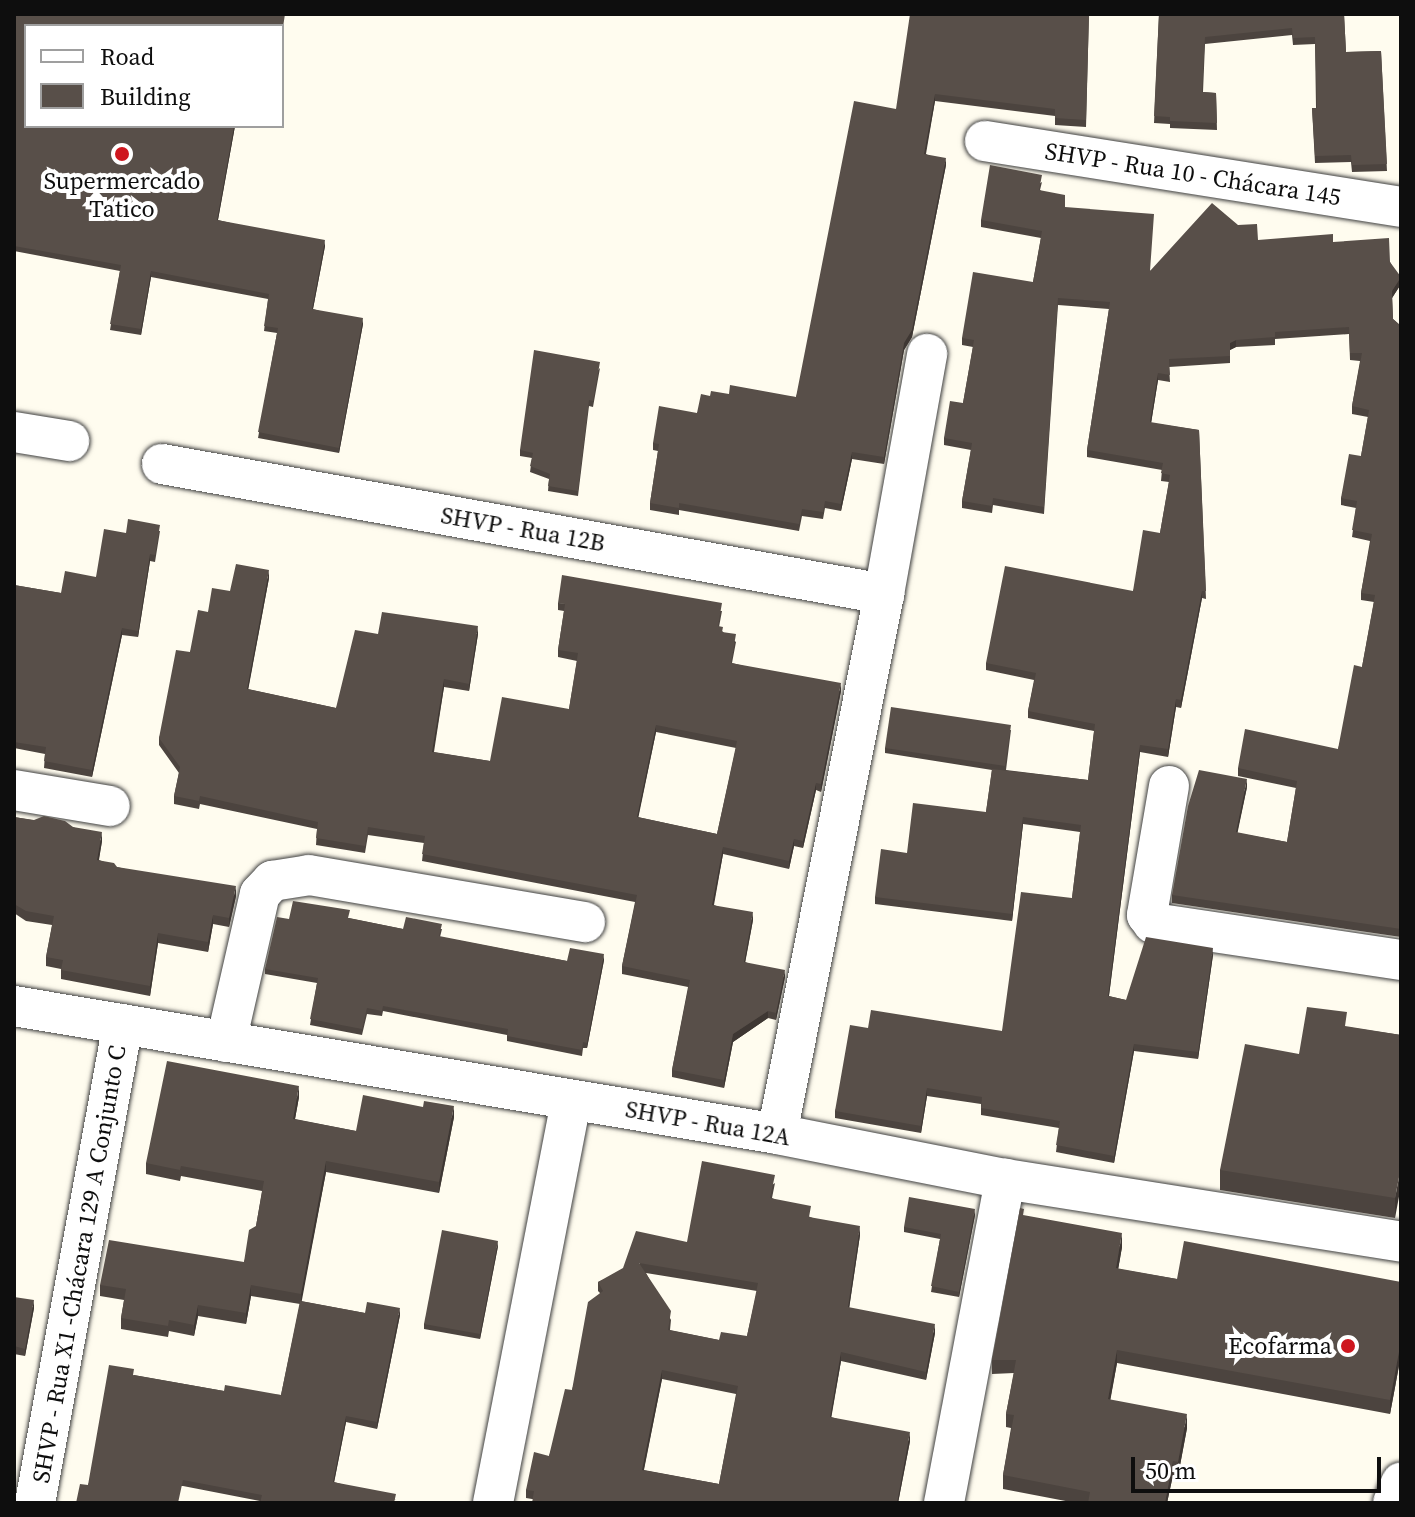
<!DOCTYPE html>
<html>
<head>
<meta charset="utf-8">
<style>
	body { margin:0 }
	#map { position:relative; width:1415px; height:1517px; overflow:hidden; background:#fffcef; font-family:"Source Serif 4",serif }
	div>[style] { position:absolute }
	.roads { filter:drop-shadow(0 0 2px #414141) drop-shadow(0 0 2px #414141) }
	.minor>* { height:40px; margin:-20px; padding:0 20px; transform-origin:20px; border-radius:20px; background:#fff }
	.wall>* { inset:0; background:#4c443f }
	.shaded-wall>* { inset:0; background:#3e3733 }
	.building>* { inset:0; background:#584f49 }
	.dots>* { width:22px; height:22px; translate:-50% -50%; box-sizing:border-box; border:4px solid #fff; border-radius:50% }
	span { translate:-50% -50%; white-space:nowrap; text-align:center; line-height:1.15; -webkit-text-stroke:8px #fff; paint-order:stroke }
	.street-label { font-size:24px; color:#0e0e0e }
	.poi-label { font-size:24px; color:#0e0e0e }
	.right { translate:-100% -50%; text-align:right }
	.frame { position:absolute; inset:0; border:16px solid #0e0e0e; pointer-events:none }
	.legend { position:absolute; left:24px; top:24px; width:260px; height:104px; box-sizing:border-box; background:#fff; border:2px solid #9f9f9f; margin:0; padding:10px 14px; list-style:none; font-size:24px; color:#0e0e0e }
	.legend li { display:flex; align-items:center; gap:16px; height:40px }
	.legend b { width:40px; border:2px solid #9f9f9f }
	.scale { position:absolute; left:1131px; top:1457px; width:250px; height:36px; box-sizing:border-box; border:4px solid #0e0e0e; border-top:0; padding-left:10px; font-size:24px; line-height:28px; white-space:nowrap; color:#0e0e0e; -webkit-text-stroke:6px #fff; paint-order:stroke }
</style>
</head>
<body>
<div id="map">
	<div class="roads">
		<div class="minor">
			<div style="left:985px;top:141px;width:421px;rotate:9deg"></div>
			<div style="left:14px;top:432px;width:56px;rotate:9.3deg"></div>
			<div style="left:162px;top:464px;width:734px;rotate:10.21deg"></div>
			<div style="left:1169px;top:786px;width:131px;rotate:99.7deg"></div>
			<div style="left:1147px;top:915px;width:10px;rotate:53deg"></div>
			<div style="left:1153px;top:923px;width:251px;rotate:8.5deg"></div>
			<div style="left:14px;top:790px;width:97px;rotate:9.5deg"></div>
			<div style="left:14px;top:1006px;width:774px;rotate:9.52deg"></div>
			<div style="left:777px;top:1134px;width:232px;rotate:11.2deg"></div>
			<div style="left:1005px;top:1179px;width:401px;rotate:9deg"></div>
			<div style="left:226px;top:1042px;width:152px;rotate:-77.1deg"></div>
			<div style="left:260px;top:894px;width:18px;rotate:-47deg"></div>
			<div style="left:272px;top:881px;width:37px;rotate:-9deg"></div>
			<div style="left:309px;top:875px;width:280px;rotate:9.7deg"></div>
			<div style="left:777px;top:1134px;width:550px;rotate:-78.79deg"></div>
			<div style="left:884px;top:594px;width:244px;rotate:-79.8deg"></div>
			<div style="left:35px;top:1503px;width:487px;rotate:-79.6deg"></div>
			<div style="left:493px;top:1503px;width:410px;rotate:-79deg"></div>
			<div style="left:944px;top:1503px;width:330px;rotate:-79.3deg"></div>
			<div style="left:1393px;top:1503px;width:22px;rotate:-68deg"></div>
		</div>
	</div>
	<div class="wall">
		<div style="clip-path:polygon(14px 14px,26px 126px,235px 126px,218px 220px,325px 246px,313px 309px,363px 324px,339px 453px,258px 438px,277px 333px,264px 331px,268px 299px,151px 277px,141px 335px,110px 330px,120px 271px,14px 251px)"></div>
		<div style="clip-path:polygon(1089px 14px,1086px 127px,1055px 125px,1055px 116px,935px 101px,926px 154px,946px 165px,912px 337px,904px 350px,884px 464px,852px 459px,841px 511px,825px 508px,823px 519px,802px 516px,799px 531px,679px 510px,679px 515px,650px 510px,650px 503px,658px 451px,653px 450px,653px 443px,697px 413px,710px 396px,729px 394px,796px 397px,896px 109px)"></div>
		<div style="clip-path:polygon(1159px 14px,1344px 14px,1346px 52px,1381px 51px,1387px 171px,1352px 172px,1351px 162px,1315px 163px,1312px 108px,1316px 108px,1315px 44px,1293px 45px,1292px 35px,1205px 44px,1203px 92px,1216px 93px,1217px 130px,1170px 128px,1170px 124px,1154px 123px)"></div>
		<div style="clip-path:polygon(1042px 182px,1040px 190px,1151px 271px,1238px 225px,1258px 240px,1333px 242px,1390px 262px,1401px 284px,1392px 298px,1393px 319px,1401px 326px,1401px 937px,1172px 903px,1172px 895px,1247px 787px,1237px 833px,1287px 842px,1296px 788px,1238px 776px,1238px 768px,1338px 749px,1362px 667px,1374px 602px,1361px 600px,1361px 593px,1370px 541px,1352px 537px,1356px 508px,1341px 505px,1341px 498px,1361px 456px,1368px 417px,1352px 414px,1352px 406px,1360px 361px,1350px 360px,1349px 334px,1275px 339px,1275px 345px,1236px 347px,1230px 350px,1230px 363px,1169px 367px,1170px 382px,1158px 380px,1151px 423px,1199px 430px,1206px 599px,1202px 598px,1181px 708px,1176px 707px,1168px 757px,1140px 752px,1109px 996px,1126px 1000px,1213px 955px,1198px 1059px,1134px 1051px,1114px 1163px,1056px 1152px,1059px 1128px,981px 1115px,981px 1104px,927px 1096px,921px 1133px,835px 1118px,835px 1111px,868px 1028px,1002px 1031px,1072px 898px,1080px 832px,1023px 824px,1012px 921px,875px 904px,875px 897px,907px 853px,986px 812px,992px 770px,885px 753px,885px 748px,1011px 730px,1006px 770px,1088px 780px,1094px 731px,1028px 718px,1028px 711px,1034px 680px,986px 670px,986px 663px,1133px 591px,1160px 533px,1169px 482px,1161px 481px,1162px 470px,1087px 457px,1087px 450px,1109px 309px,1058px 305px,1044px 514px,993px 505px,992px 513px,962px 508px,962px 501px,971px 450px,944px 445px,944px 438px,963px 403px,973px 347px,962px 345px,962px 338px,1033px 282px,1041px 238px,981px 227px,981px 220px)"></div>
		<div style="clip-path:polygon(600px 368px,593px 407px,589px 406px,578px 496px,548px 491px,549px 479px,530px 472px,532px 458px,520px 456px,520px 450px)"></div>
		<div style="clip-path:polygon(160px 531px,155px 562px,150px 561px,138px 637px,122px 635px,92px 777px,44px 768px,45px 754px,14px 748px,14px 585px,61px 593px,96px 577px,126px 533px)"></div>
		<div style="clip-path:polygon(evenodd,269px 578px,248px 689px,336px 708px,378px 634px,478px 634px,469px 691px,444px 687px,434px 752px,490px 761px,569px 709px,577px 661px,558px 657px,558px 650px,564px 611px,558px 610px,558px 603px,722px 611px,719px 627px,723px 632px,736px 642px,732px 663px,841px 691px,821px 792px,816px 790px,803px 848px,794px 846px,789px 869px,723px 854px,714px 905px,753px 920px,745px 962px,785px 977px,776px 1020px,768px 1018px,733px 1042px,724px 1088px,672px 1077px,672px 1070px,688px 987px,622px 974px,622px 966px,635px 902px,422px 861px,424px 843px,368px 835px,365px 853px,316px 845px,317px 829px,200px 804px,199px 809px,174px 804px,174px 796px,179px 773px,159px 745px,159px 738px,190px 652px,208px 612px,230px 591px,269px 578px,656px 732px,736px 748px,717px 834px,638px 817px,656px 732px)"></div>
		<div style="clip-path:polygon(14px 817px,73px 827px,102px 841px,99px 860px,117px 867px,236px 896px,229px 927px,213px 924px,208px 952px,158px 943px,150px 996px,61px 979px,61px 969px,46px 966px,46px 957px,52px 925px,26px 921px,14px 913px)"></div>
		<div style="clip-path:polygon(349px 918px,403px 929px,442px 929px,440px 937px,567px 961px,604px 960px,587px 1048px,583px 1048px,582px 1056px,507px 1041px,507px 1035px,383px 1011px,382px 1016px,367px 1014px,362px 1035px,310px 1025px,317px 983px,265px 974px,265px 969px,289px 919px)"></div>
		<div style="clip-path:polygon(1347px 1027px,1401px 1035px,1395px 1218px,1220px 1190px,1220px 1170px,1299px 1054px)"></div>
		<div style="clip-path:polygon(299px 1097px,295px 1119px,356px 1131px,454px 1117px,439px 1193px,326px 1172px,301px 1301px,365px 1313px,400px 1315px,377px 1429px,346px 1422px,334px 1482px,396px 1500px,260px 1501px,183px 1486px,88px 1485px,134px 1375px,224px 1391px,281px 1395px,300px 1304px,251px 1296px,246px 1324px,198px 1316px,194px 1336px,169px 1331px,168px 1337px,121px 1329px,121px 1318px,124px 1300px,100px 1296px,100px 1285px,244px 1262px,256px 1226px,262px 1191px,181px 1176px,180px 1181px,146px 1174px,146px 1163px)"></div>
		<div style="clip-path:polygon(evenodd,775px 1183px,772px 1198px,810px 1217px,860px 1235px,849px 1308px,935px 1333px,926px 1380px,841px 1361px,831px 1417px,910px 1441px,898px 1503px,532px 1499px,526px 1498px,526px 1490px,549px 1456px,572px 1390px,600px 1293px,598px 1291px,598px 1282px,687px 1242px,775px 1183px,646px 1273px,757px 1291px,747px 1336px,719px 1340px,670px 1330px,671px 1320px,646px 1273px,775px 1183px,662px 1379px,736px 1394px,719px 1484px,644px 1470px,662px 1379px)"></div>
		<div style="clip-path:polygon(975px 1215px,959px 1297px,931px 1292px,940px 1239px,904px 1232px,904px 1227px)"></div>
		<div style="clip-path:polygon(1024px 1216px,1122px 1247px,1118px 1269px,1177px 1279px,1401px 1282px,1401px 1355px,1390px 1414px,1117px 1363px,1110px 1400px,1187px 1428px,1178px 1476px,1173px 1475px,1167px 1503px,1076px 1503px,1003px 1489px,1003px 1475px,1011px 1428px,1006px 1427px,1006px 1414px,1014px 1373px,992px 1374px,992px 1360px)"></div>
		<div style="clip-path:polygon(498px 1246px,480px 1339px,424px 1329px,424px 1324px)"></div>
		<div style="clip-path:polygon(14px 1297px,34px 1308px,25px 1356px,14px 1354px)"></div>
	</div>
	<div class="shaded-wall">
		<div style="clip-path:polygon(935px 94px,935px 101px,924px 161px,924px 154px)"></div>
		<div style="clip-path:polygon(234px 126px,235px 126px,217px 225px,217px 220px)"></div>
		<div style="clip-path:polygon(946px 158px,946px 165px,912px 337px,904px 350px,884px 464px,884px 457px,904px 343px)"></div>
		<div style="clip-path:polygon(325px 240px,325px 246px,312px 314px,312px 309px)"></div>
		<div style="clip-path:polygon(151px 271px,151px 277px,141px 335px,141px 329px)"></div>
		<div style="clip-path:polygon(1401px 277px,1401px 284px,1392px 298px,1392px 291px)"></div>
		<div style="clip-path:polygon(363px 318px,363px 324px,339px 453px,339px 448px)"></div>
		<div style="clip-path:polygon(1236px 340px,1236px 347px,1230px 350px,1230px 343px)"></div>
		<div style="clip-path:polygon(1158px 373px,1158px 380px,1150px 430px,1150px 422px)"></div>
		<div style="clip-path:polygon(852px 452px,852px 459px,841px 511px,841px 504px)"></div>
		<div style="clip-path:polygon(150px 554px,150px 561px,138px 637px,138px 631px)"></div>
		<div style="clip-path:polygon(269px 570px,269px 578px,247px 696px,247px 689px)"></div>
		<div style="clip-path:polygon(1202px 591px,1202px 598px,1181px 708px,1181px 700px)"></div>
		<div style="clip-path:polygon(478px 626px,478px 634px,469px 691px,469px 684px)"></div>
		<div style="clip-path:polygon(122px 628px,122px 635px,92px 777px,92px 770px)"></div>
		<div style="clip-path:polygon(444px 679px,444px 687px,432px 759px,432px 752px)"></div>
		<div style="clip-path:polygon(841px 683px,841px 691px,821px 792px,821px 784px)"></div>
		<div style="clip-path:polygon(1176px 699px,1176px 707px,1168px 757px,1168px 749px)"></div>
		<div style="clip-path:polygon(656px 725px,656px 732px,637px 824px,637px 817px)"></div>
		<div style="clip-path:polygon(1140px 745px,1140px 752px,1108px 1003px,1108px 996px)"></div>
		<div style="clip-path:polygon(1247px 779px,1247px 787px,1236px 840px,1236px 832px)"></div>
		<div style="clip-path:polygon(816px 783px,816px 790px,803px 848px,803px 841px)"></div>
		<div style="clip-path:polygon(1023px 817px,1023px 824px,1012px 921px,1012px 914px)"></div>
		<div style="clip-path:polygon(102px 832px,102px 841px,97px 869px,97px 860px)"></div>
		<div style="clip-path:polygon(794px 839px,794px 846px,789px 869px,789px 861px)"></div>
		<div style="clip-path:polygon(723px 847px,723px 854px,712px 912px,712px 905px)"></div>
		<div style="clip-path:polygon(236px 886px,236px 896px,229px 927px,229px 918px)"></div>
		<div style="clip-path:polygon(753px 912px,753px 920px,744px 969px,744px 962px)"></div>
		<div style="clip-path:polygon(213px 915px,213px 924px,208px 952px,208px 942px)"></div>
		<div style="clip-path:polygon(158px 933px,158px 943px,150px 996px,150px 986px)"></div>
		<div style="clip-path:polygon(1213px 948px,1213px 955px,1198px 1059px,1198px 1052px)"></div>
		<div style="clip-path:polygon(604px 954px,604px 960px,587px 1048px,587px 1043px)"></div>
		<div style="clip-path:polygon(785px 970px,785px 977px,776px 1020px,776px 1013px)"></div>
		<div style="clip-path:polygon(768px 1011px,768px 1018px,733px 1042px,724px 1088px,724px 1080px,733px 1034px)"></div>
		<div style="clip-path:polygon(1134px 1044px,1134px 1051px,1114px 1163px,1114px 1156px)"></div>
		<div style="clip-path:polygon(299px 1086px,299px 1097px,293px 1130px,293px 1119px)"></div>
		<div style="clip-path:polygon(927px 1088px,927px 1096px,921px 1133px,921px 1126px)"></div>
		<div style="clip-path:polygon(454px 1106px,454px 1117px,439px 1193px,439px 1182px)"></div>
		<div style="clip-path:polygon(326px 1161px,326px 1172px,301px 1305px,301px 1294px)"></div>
		<div style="clip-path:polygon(1401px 1167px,1401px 1186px,1395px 1218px,1395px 1198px)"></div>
		<div style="clip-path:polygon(975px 1209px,975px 1215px,959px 1297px,959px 1292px)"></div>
		<div style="clip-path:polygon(860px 1226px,860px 1235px,848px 1316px,848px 1307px)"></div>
		<div style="clip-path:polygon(1122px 1233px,1122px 1247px,1116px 1282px,1116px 1268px)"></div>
		<div style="clip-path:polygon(498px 1241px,498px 1246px,480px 1339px,480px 1334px)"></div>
		<div style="clip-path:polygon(251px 1285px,251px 1296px,246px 1324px,246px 1313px)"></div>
		<div style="clip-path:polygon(34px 1300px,34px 1308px,25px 1356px,25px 1349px)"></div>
		<div style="clip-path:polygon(198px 1305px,198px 1316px,194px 1336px,194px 1325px)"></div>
		<div style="clip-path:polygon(400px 1308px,400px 1315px,377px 1429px,377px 1422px)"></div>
		<div style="clip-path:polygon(935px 1324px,935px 1333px,926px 1380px,926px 1372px)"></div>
		<div style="clip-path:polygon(1401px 1341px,1401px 1355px,1390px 1414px,1390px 1400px)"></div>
		<div style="clip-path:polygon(1117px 1350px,1117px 1363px,1108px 1413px,1108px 1399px)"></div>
		<div style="clip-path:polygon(841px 1352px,841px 1361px,830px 1425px,830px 1417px)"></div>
		<div style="clip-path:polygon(662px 1370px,662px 1379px,642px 1478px,642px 1470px)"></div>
		<div style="clip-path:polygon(1187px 1414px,1187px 1428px,1178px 1476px,1178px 1462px)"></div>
		<div style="clip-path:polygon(346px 1416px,346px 1422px,333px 1488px,333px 1482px)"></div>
		<div style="clip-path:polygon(910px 1432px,910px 1441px,898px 1503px,897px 1503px)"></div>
		<div style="clip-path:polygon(1173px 1461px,1173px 1475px,1167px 1503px,1165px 1503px)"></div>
	</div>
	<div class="building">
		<div style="clip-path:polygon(14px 14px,285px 14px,282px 34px,282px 26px,26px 26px,26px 126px,234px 126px,217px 220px,325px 240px,312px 309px,363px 318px,339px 448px,258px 432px,278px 328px,264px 326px,269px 294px,151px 271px,141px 329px,110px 324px,121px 265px,14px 246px)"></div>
		<div style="clip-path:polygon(910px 14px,1089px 14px,1086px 120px,1055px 118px,1055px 109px,935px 94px,924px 154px,946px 158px,912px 330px,904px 343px,884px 457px,852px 452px,841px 504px,825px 501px,823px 512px,802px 509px,799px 524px,679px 503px,679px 508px,650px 503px,659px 444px,653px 443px,659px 406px,697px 413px,701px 394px,710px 396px,711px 391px,729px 394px,730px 385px,796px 397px,854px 101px,896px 109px)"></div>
		<div style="clip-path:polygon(1159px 14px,1344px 14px,1346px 52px,1381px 51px,1387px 164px,1352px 165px,1351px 155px,1315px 156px,1312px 108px,1317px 108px,1315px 37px,1293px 38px,1292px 28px,1205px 37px,1202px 92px,1216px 93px,1217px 123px,1170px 121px,1170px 117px,1154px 116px)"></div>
		<div style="clip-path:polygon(990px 165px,1042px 175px,1039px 190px,1065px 195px,1065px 207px,1154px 214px,1150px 271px,1212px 203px,1238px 225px,1257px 224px,1258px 240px,1333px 234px,1333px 242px,1389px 238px,1390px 262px,1401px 277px,1392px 291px,1393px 319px,1401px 326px,1401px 929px,1172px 895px,1188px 806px,1199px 770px,1247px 779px,1236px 832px,1287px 842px,1297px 781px,1238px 768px,1245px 729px,1338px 749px,1354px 665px,1362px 667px,1375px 595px,1361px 593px,1372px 534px,1352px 530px,1357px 501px,1341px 498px,1349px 454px,1361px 456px,1369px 410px,1352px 406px,1362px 353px,1350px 353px,1349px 327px,1275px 332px,1275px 337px,1236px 340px,1230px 343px,1230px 356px,1169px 359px,1170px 375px,1158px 373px,1150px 422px,1199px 430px,1206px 591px,1202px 591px,1181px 700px,1176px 699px,1168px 749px,1140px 745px,1108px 996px,1126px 1000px,1146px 937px,1213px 948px,1198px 1052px,1134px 1044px,1114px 1156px,1056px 1145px,1060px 1121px,981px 1108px,982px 1097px,927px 1088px,921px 1126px,835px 1111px,850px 1025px,868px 1028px,871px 1010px,1002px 1031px,1021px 892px,1072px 898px,1081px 825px,1023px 817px,1012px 914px,875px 897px,881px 849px,907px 853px,913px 803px,986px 812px,992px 769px,1088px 780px,1095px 724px,1028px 711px,1036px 673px,986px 663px,1005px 566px,1133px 591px,1143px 530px,1160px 533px,1170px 475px,1161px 473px,1163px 463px,1087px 450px,1110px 302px,1058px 298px,1044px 507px,993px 498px,992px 506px,962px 501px,972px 443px,944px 438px,950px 401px,963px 403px,974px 340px,962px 338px,973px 272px,1033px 282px,1042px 231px,981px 220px)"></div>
		<div style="clip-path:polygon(534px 350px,600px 362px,593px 401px,589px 400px,578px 491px,548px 486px,550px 474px,530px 466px,533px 453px,520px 450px)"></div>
		<div style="clip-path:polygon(128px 519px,160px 525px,155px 555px,150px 554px,138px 631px,122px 628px,92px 770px,44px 761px,46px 747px,14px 742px,14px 718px,16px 709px,14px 708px,14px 585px,61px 593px,65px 571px,96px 577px,104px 529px,126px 533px)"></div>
		<div style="clip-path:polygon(evenodd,236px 564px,269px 570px,247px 689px,336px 708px,355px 630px,378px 634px,382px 612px,478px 626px,469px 684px,444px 679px,432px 752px,490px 761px,502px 697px,569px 709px,578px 653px,558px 650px,565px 604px,558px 603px,562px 575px,722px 603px,718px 626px,723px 627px,722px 632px,736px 634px,731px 663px,841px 683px,821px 784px,816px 783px,803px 841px,794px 839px,789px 861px,723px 847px,712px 905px,753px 912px,744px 962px,785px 970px,776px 1013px,768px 1011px,733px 1034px,724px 1080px,672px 1070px,690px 980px,622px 966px,637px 895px,422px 854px,425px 836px,368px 827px,365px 846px,316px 838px,318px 822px,200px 796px,199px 801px,174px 796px,180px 767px,159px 738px,176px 650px,190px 652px,198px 610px,208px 612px,212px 588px,230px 591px,236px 564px,656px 725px,737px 741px,717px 834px,637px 817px,656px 725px)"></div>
		<div style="clip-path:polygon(891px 707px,1011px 725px,1005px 766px,885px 748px)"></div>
		<div style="clip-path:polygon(44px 816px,65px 821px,73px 827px,102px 832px,97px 860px,114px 863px,117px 867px,236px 886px,229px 918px,213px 915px,208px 942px,158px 933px,150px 986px,61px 970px,63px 960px,46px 957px,54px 916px,26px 911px,14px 904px,14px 817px,34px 820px)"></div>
		<div style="clip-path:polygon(293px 901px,350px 910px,348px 918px,403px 929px,406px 917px,442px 924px,439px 936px,567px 961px,570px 948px,604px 954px,587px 1043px,583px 1042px,582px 1050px,507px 1036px,508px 1029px,383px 1006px,382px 1011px,367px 1008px,362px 1029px,310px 1019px,318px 978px,265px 969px,277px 917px,289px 919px)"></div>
		<div style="clip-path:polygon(1307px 1007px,1347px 1012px,1345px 1026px,1401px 1035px,1401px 1167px,1395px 1198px,1220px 1170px,1245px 1044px,1299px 1054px)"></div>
		<div style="clip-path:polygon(167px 1061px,299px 1086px,293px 1119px,356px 1131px,363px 1095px,423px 1107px,424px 1101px,454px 1106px,439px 1182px,326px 1161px,301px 1294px,251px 1285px,246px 1313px,198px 1305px,194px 1325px,169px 1320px,168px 1326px,121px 1318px,126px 1289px,100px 1285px,109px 1240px,244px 1262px,249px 1230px,256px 1226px,264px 1181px,181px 1166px,180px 1170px,146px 1163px)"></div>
		<div style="clip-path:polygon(evenodd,702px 1161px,775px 1175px,770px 1198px,811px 1206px,809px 1217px,860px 1226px,848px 1307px,935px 1324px,926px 1372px,841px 1352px,830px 1417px,910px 1432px,897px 1503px,532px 1503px,534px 1491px,526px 1490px,534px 1452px,549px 1456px,565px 1389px,572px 1390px,588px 1302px,603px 1291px,598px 1282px,623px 1268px,636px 1231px,687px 1242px,702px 1161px,639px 1263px,758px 1283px,747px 1336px,721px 1332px,719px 1340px,668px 1330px,671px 1311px,639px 1263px,702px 1161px,662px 1370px,738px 1386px,719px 1484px,642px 1470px,662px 1370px)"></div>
		<div style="clip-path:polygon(909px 1197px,975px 1209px,959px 1292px,931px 1286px,941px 1234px,904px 1227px)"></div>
		<div style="clip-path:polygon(1020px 1208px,1024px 1209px,1023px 1215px,1122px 1233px,1116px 1268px,1177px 1279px,1184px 1241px,1401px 1282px,1401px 1341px,1390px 1400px,1117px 1350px,1108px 1399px,1187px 1414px,1178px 1462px,1173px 1461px,1165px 1503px,1088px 1503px,1090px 1492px,1003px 1475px,1014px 1415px,1006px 1414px,1016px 1360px,992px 1360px)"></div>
		<div style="clip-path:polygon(442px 1230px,498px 1241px,480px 1334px,424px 1324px)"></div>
		<div style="clip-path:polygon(14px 1297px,34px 1300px,25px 1349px,14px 1346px)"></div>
		<div style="clip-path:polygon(300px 1301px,365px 1313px,367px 1302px,400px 1308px,377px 1422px,346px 1416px,333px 1482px,396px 1494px,394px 1503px,260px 1503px,262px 1495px,183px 1480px,178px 1503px,76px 1503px,80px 1484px,88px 1485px,109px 1365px,134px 1369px,133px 1375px,224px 1391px,225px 1385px,281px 1395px)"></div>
	</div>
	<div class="dots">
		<div style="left:122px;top:154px;background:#ce161e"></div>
		<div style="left:1348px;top:1346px;background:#ce161e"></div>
	</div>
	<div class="street-label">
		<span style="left:1193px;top:174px;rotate:9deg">SHVP - Rua 10 - Chácara 145</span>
		<span style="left:523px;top:529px;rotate:10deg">SHVP - Rua 12B</span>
		<span style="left:708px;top:1123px;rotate:10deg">SHVP - Rua 12A</span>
		<span style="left:79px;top:1264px;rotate:-80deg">SHVP - Rua X1 -Chácara 129 A Conjunto C</span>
	</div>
	<div class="poi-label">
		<span style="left:122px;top:195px">Supermercado<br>Tatico</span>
		<span class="right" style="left:1332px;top:1346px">Ecofarma</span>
	</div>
	<div class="frame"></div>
	<ul class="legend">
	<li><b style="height:10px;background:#fff"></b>Road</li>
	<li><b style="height:22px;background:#584f49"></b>Building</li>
	</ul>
	<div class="scale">50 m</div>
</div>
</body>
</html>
